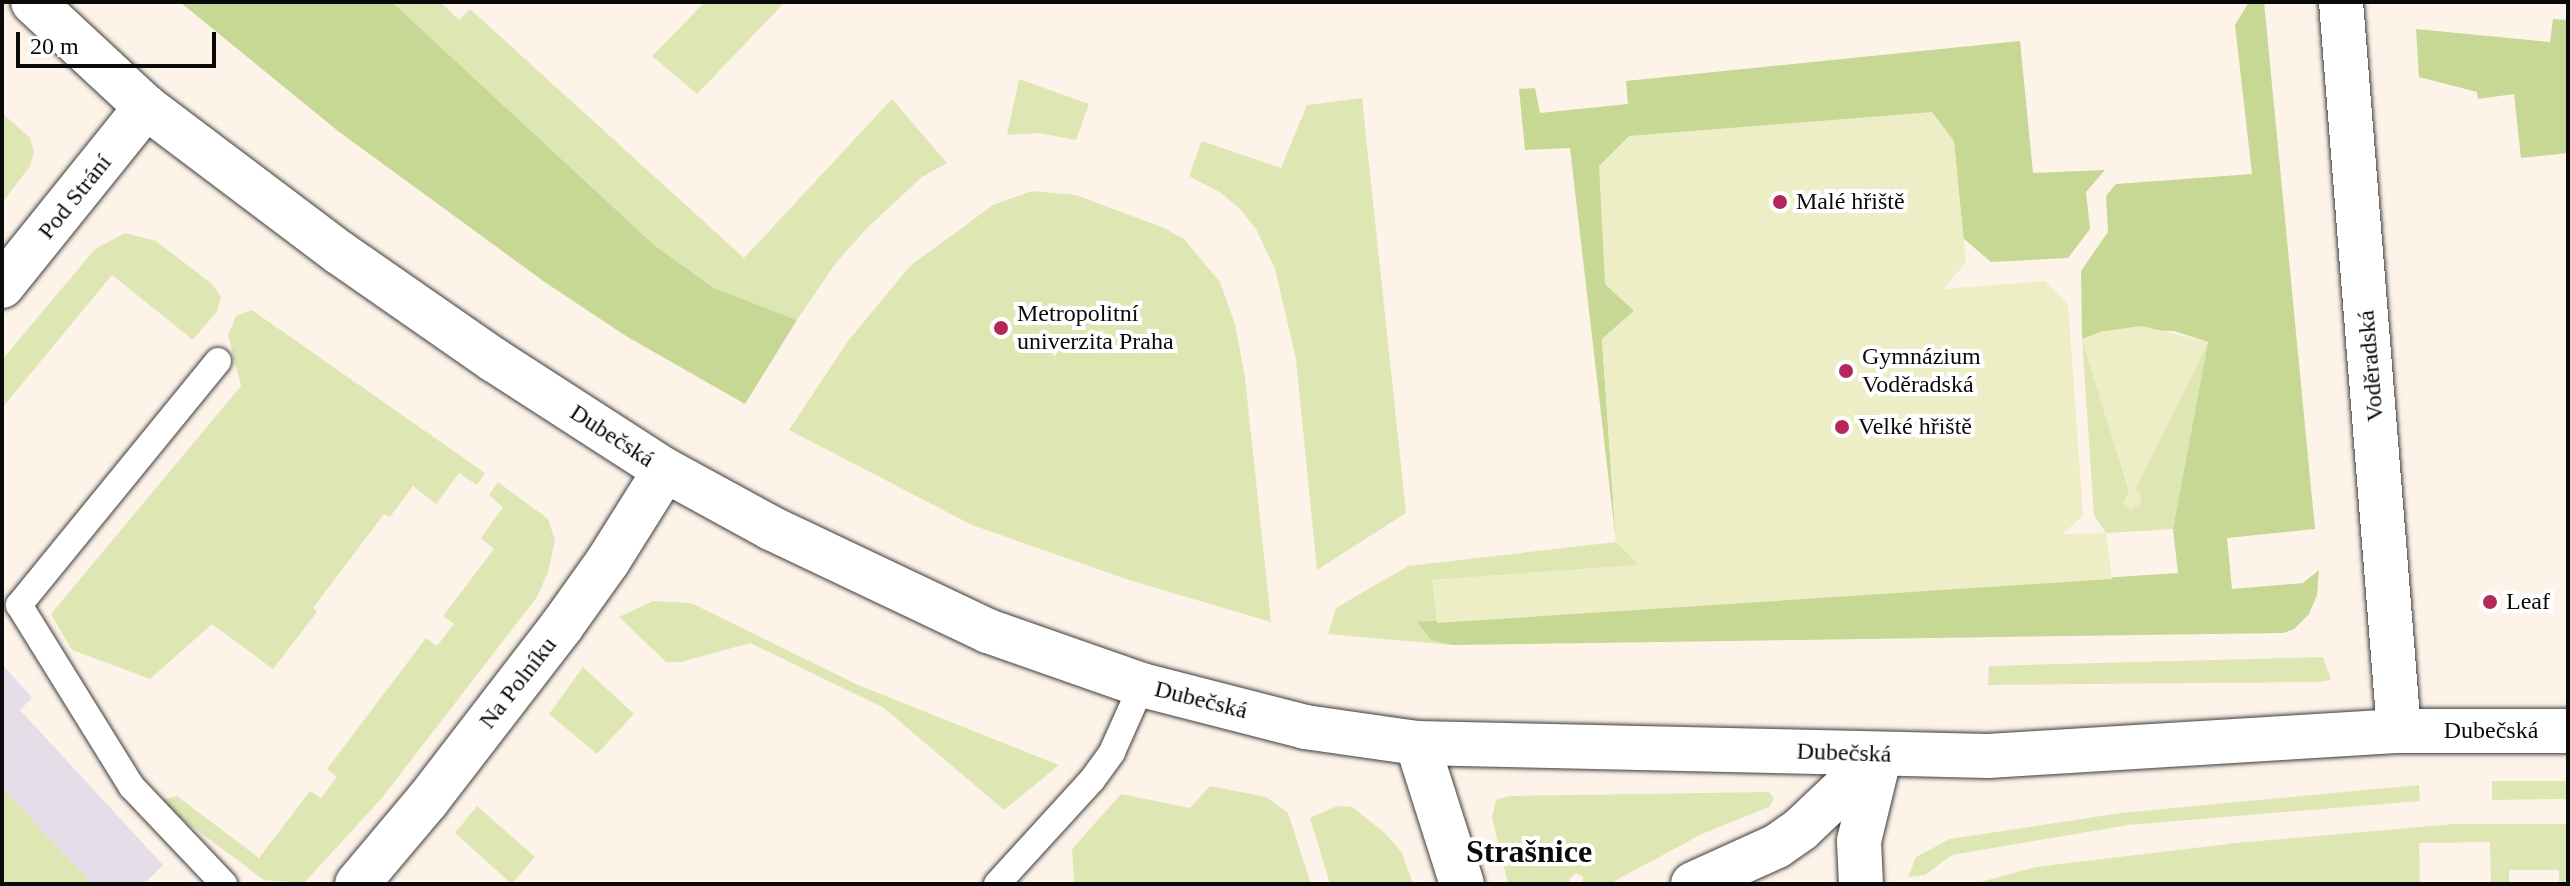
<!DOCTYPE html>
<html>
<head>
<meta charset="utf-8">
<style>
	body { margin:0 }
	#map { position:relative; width:2570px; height:886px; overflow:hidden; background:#fef3e8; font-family:Georgia,serif }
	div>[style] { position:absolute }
	.industrial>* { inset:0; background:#e5dee9 }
	.green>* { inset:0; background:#dee7b4 }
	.forest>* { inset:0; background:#c7d794 }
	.pitch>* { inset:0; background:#edeec5 }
	.roads { filter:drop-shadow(0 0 2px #3d3d3d) drop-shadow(0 0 2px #3d3d3d) }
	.lane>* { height:26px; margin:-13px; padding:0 13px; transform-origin:13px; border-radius:13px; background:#fff }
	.street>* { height:44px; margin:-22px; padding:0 22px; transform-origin:22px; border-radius:22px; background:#fff }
	.dots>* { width:22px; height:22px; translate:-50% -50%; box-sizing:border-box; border:4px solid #fff; border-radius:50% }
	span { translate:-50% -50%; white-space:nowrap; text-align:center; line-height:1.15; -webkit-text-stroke:8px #fff; paint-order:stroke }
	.street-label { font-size:24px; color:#0a0a0a }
	.poi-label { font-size:24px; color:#0a0a0a }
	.left { translate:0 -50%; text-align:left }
	.district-label { font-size:32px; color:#0a0a0a; font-weight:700 }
	.frame { position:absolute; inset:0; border:4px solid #0a0a0a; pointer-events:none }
	.scale { position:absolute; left:16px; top:32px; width:200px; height:36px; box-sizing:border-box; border:4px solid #0a0a0a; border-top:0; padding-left:10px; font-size:24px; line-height:28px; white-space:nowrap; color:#0a0a0a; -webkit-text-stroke:6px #fff; paint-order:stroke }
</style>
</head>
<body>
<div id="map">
	<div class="industrial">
		<div style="clip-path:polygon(2px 664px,32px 698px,20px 710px,163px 865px,144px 884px,92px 884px,2px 788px)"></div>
	</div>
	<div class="green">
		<div style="clip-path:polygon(392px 2px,440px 2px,459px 20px,470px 9px,744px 258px,892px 99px,947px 163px,922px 177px,867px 228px,835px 264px,797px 320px,714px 288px,654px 245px)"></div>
		<div style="clip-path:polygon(705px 2px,785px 2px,697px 94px,652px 56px)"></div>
		<div style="clip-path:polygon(1019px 79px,1089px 104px,1076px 140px,1039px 133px,1007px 135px)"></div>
		<div style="clip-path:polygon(1362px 98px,1406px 513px,1317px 570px,1296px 359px,1275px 269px,1256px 229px,1240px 209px,1221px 193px,1189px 176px,1202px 141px,1281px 168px,1307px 105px)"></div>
		<div style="clip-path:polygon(2px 113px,30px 138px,34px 152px,30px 166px,2px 203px)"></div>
		<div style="clip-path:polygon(1032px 191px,1076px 195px,1164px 228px,1184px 239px,1220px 282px,1235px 324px,1245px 378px,1271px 622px,1129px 580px,972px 525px,789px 430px,848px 341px,910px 266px,993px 205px)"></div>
		<div style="clip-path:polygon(125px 233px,156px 241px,212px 284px,221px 297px,217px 311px,193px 340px,112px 275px,2px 408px,2px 360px,95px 249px)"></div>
		<div style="clip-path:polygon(252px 310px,485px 473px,477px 485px,459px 473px,436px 504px,413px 486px,390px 517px,384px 514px,313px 608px,317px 612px,273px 669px,212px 624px,150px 679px,72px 650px,51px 614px,241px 386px,228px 335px,236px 316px)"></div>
		<div style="clip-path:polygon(2082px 339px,2129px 491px,2135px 490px,2208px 342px,2173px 529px,2106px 533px,2094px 515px)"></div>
		<div style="clip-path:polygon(498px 482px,548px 519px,555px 540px,548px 572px,537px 597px,381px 799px,304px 883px,264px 880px,158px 801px,177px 796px,259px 858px,310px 791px,321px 798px,337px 777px,327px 769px,426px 638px,437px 646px,454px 624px,443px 616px,494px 549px,481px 538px,503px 507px,489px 495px)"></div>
		<div style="clip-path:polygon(1616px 542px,1640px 565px,1433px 580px,1437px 623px,1418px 622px,1431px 640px,1452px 645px,1328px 634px,1336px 608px,1408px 566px)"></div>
		<div style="clip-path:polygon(653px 601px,691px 603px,858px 685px,1059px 765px,1004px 810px,884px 708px,750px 643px,681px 662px,666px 662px,619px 617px)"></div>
		<div style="clip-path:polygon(2323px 657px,2331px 680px,2318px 682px,1988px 685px,1989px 666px)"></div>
		<div style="clip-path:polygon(583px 667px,634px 714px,597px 754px,549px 714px)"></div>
		<div style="clip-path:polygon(2492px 781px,2568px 781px,2568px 799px,2492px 800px)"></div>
		<div style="clip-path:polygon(2419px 785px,2420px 801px,2128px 825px,1952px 855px,1925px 875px,1908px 877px,1916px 857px,1950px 839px,2121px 813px)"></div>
		<div style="clip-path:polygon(1210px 786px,1266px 797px,1288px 813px,1311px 884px,1074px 884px,1072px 849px,1121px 794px,1190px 808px)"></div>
		<div style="clip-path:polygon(2px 788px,92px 884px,2px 884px)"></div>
		<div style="clip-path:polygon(1769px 792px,1774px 798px,1769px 807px,1702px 834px,1609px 884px,1583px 884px,1583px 877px,1576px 873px,1569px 879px,1570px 884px,1508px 884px,1492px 817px,1496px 800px,1508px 796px)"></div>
		<div style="clip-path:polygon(477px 806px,535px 857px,512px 884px,455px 833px)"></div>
		<div style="clip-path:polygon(1337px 806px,1352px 807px,1385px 833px,1402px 853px,1413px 884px,1330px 884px,1310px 818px)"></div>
		<div style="clip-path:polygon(2454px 824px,2568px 824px,2568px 882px,2559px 882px,2559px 870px,2509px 870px,2509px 884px,2491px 884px,2490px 842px,2419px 843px,2420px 884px,1973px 884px,2036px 867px,2236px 843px)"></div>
	</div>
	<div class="forest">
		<div style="clip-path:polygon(180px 2px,392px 2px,654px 245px,714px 288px,797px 320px,745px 404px,626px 336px,546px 283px,338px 131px)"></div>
		<div style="clip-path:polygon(2249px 2px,2264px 2px,2315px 529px,2227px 538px,2232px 589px,2303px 583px,2319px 570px,2317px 595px,2309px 614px,2294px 629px,2283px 633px,1452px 645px,1431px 640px,1417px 622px,2178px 573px,2173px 529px,2208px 342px,2174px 331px,2104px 331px,2082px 339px,2081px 271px,2108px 232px,2106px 196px,2116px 184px,2252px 174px,2235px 25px)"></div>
		<div style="clip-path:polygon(2553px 19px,2568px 20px,2568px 153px,2521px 158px,2514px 94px,2478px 99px,2477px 92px,2419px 77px,2416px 29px,2550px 42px)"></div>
		<div style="clip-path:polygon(2020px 41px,2033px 173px,2105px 170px,2086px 192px,2090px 229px,2068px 258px,1991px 262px,1963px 238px,1954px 142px,1634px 311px,1602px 339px,1616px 542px,1570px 148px,1525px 150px,1519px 89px,1535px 88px,1540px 113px,1628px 104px,1626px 81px)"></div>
	</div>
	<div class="pitch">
		<div style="clip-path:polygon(1932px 112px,1954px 141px,1966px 262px,1944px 289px,2045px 281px,2068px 304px,2083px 515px,2063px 534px,2106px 533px,2112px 579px,1437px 623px,1432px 580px,1639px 565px,1616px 542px,1602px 339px,1634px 311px,1605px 284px,1599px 166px,1629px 136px)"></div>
		<div style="clip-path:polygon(2142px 326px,2208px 342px,2135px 490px,2140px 494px,2141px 503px,2131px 510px,2123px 504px,2129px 490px,2082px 339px,2104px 331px)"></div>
	</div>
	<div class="roads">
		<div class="lane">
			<div style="left:218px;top:361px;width:315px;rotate:129.2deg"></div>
			<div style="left:19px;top:605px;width:214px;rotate:58.2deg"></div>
			<div style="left:132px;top:787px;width:134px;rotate:46.5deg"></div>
			<div style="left:997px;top:884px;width:141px;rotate:-47.6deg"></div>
			<div style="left:1092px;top:780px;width:34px;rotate:-54deg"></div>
			<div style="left:1112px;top:752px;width:73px;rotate:-65.9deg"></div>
		</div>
		<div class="street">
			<div style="left:33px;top:2px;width:154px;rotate:42.9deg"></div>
			<div style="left:146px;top:107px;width:243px;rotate:37deg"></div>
			<div style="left:340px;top:253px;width:188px;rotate:34.8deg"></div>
			<div style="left:494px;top:360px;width:203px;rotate:32.8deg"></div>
			<div style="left:665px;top:470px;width:121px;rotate:28.7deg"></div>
			<div style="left:771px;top:528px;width:240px;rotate:25.4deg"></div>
			<div style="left:988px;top:631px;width:163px;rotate:19.3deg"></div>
			<div style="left:1142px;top:685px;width:168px;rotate:14.4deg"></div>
			<div style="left:1305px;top:727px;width:113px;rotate:8.1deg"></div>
			<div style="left:1417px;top:743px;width:571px;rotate:1.3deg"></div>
			<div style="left:1988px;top:756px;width:412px;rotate:-3.5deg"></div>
			<div style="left:2399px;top:731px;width:169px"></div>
			<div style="left:2341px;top:2px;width:731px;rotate:85.45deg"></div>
			<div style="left:2px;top:286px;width:230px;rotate:-51.2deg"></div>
			<div style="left:1417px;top:743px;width:148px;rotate:72.3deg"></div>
			<div style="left:357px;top:884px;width:109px;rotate:-49.9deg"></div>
			<div style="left:427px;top:801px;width:220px;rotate:-52.4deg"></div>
			<div style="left:561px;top:627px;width:81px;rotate:-54.5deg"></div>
			<div style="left:608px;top:561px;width:107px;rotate:-57.9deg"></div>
			<div style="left:1693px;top:884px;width:92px;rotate:-24.3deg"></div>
			<div style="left:1777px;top:846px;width:29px;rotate:-35deg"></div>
			<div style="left:1801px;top:829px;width:109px;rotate:-43.5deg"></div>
			<div style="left:1861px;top:884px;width:43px;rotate:-92.7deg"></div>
			<div style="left:1859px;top:841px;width:89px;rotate:-76.4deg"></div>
		</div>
	</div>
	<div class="dots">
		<div style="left:1780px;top:202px;background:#b5275a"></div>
		<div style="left:1001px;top:328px;background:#b5275a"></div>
		<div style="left:1846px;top:371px;background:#b5275a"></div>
		<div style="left:1842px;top:427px;background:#b5275a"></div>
		<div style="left:2490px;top:602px;background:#b5275a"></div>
	</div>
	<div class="street-label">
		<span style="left:75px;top:197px;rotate:-51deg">Pod Strání</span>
		<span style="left:2371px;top:366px;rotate:-95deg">Voděradská</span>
		<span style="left:612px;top:436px;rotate:33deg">Dubečská</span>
		<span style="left:518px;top:683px;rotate:-52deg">Na Polníku</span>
		<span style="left:1201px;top:700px;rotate:14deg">Dubečská</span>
		<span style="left:2491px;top:731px">Dubečská</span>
		<span style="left:1844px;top:753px;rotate:2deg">Dubečská</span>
	</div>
	<div class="poi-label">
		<span class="left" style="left:1796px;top:202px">Malé hřiště</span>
		<span class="left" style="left:1017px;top:328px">Metropolitní<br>univerzita Praha</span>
		<span class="left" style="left:1862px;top:371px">Gymnázium<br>Voděradská</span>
		<span class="left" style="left:1858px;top:427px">Velké hřiště</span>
		<span class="left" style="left:2506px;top:602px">Leaf</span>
	</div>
	<div class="district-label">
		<span style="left:1529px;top:851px">Strašnice</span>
	</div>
	<div class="frame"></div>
	<div class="scale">20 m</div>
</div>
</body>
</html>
